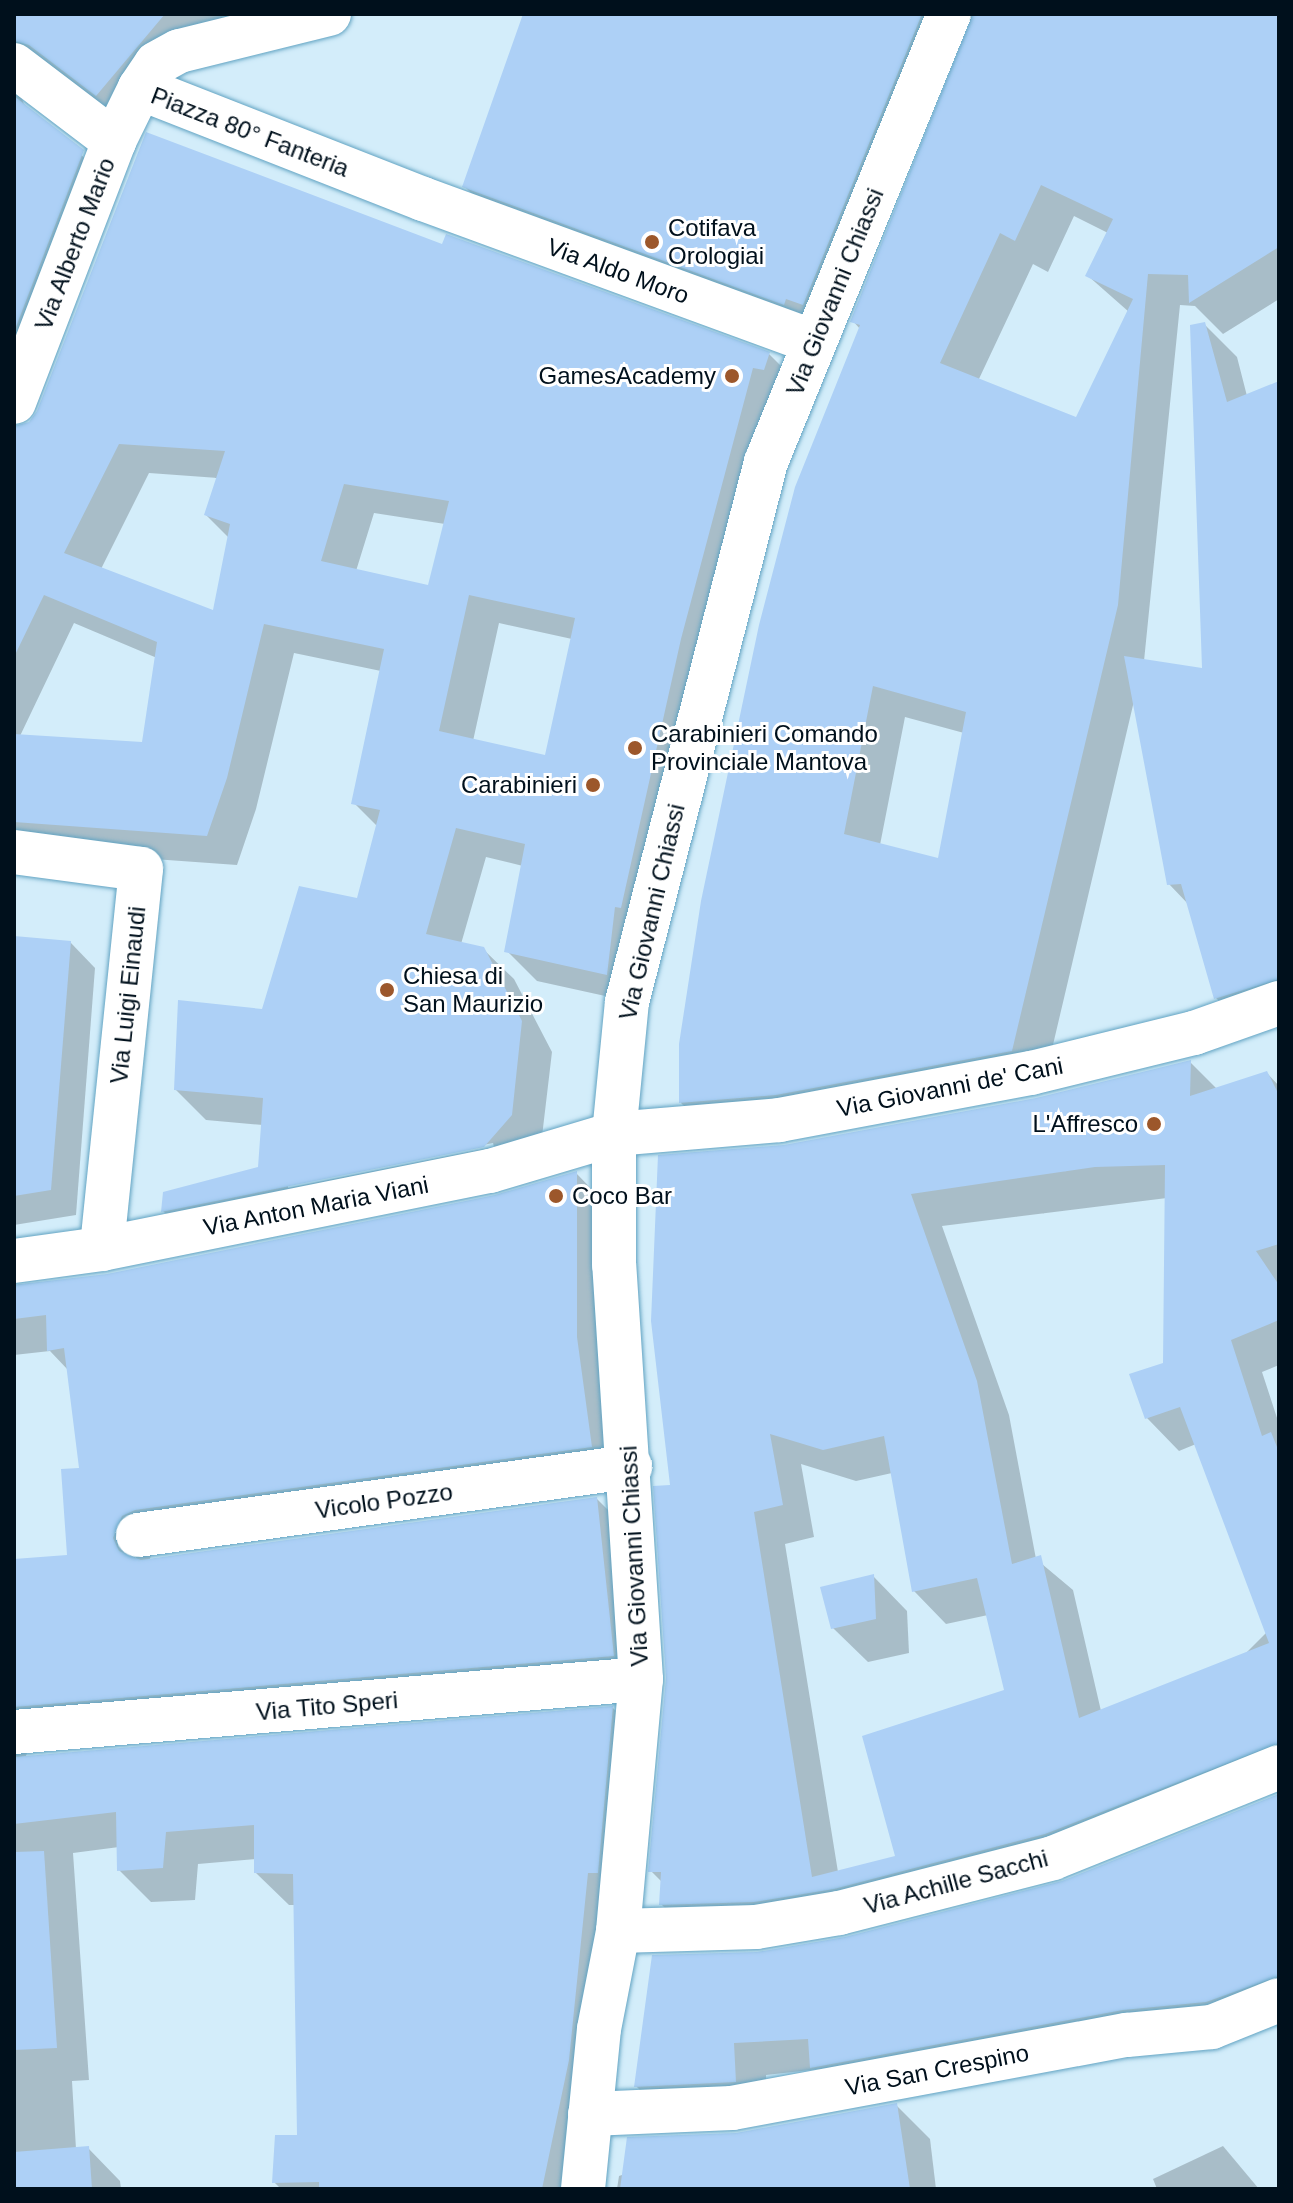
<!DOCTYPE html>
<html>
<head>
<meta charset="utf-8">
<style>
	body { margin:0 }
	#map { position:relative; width:1293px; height:2203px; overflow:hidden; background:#d3edfa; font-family:Helvetica,sans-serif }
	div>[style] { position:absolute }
	.shadow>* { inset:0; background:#0003 }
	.building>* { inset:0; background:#add0f6 }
	.roads { filter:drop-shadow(0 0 2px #61a3c2) drop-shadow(0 0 2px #61a3c2) }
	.minor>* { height:44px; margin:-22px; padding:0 22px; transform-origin:22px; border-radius:22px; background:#fff }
	.dots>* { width:22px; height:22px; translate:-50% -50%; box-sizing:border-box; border:4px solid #fff; border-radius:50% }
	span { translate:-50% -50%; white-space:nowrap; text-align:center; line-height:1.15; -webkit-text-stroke:6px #fff; paint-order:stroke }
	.street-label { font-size:24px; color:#00101c }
	.poi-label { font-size:24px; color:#00101c }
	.left { translate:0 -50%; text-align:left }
	.right { translate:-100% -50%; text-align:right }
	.frame { position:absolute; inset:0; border:16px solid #00101c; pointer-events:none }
</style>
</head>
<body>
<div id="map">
	<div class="shadow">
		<div style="clip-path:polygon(14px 14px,349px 14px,191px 53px,129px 127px,21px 96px,25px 107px,115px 184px,14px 346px)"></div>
		<div style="clip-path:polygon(evenodd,525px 14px,1279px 14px,1279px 299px,1223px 334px,1195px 306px,1180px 305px,1144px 661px,1204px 671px,1204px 324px,1237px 357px,1247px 396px,1279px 383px,1279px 1020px,1248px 1031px,1216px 998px,1189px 905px,1169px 884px,1134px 701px,1044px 1083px,713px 1135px,681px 1103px,860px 329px,853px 321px,972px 20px,958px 36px,836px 336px,497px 219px,464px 186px,525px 14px,1074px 216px,1108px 233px,1087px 275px,1129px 312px,1077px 420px,978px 381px,1033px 264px,1048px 272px,1074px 216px,525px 14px,905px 717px,964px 733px,939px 860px,880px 845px,905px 717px)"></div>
		<div style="clip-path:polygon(evenodd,443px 246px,769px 354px,799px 384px,637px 1003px,537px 981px,507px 951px,523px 866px,486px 857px,461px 944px,483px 949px,514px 979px,552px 1052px,541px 1145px,193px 1241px,163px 1211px,260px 1168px,263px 1125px,206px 1120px,176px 1090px,263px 1012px,358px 901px,378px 827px,354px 803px,381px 671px,294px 653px,256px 809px,237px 865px,14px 849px,14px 458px,443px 246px,149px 473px,218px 478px,206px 515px,229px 538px,214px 613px,101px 569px,149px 473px,443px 246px,374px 513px,445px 524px,430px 588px,356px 571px,374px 513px,443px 246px,74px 623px,157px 658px,143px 744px,20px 736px,74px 623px,443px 246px,499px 623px,572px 639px,546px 757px,473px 741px,499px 623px,443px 246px,493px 1143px,494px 1147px,288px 1188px,288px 1184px,493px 1143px)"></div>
		<div style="clip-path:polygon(14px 938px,70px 942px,95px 968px,76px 1215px,14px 1225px)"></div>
		<div style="clip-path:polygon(evenodd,1190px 1062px,1217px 1089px,1267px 1073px,1279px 1086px,1279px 1365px,1262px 1372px,1279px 1424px,1279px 1789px,693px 1936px,661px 1904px,662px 1882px,651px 1871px,668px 1678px,672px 1486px,784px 1147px,1036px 1100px,1190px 1062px,1167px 1198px,1165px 1364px,1147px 1418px,1179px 1451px,1196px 1444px,1267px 1632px,1243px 1656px,1101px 1711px,1073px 1590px,1036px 1559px,1009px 1415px,942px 1226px,1167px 1198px,1190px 1062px,801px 1464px,856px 1481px,892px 1473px,914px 1591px,946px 1624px,988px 1615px,1007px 1692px,898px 1857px,838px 1872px,785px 1544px,814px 1537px,801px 1464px)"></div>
		<div style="clip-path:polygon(576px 1173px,608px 1206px,623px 1479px,154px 1548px,149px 1561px,597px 1499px,629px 1531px,646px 1688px,31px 1744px,25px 1758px,613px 1708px,645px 1741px,580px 2189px,281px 2189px,274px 2182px,299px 2137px,296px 1905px,289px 1905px,256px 1873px,256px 1859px,198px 1864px,195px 1900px,151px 1902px,119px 1870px,119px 1847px,73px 1853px,89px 2080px,72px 2081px,76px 2149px,88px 2148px,120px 2181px,121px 2189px,14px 2189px,14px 1604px,69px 1557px,82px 1469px,68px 1370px,50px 1351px,14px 1355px,14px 1285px,106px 1276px,496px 1197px)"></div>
		<div style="clip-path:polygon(873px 1576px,907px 1611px,909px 1653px,868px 1662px,833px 1628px)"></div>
		<div style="clip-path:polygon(1279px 1796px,1279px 2018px,766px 2075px,768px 2114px,668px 2119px,636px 2086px,757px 1954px,844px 1940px,1063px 1883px)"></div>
		<div style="clip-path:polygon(896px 2105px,930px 2139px,936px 2189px,617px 2189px,619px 2176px,737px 2135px)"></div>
		<div style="clip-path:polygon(1223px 2146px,1259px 2189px,1157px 2189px,1153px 2179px)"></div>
	</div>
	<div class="building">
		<div style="clip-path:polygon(14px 14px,165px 14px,96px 96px,29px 45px,14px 41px)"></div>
		<div style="clip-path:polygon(523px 14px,922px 14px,803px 305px,786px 299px,784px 305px,462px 187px)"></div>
		<div style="clip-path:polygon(evenodd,973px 14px,1279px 14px,1279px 247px,1189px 303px,1188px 275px,1148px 274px,1118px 605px,1012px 1051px,776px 1095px,679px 1103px,679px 1044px,701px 901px,759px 625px,795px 487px,860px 325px,850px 322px,973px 14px,1041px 185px,1113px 219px,1085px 276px,1133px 299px,1076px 417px,940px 363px,1000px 233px,1015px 241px,1041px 185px,973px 14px,873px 686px,966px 712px,938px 858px,844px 834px,873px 686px)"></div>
		<div style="clip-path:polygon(14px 96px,84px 150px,14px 332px)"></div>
		<div style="clip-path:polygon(evenodd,146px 132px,442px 244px,446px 234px,770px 352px,764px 370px,753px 368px,681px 639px,621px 908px,615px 907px,607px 975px,504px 952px,525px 844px,456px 828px,426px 934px,484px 947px,522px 1021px,512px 1115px,484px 1147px,161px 1212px,163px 1192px,258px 1167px,263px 1098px,174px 1090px,178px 1000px,262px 1009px,299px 886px,357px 898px,380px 810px,351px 804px,384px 649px,264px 624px,227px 778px,207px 836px,14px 822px,14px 734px,142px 742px,157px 642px,44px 595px,14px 657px,14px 426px,29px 422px,37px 411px,146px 132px,119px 444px,225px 451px,204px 515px,230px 524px,213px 610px,64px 553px,119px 444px,146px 132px,344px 484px,449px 501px,428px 585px,321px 561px,344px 484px,146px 132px,469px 595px,575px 618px,545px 755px,439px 731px,469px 595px)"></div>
		<div style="clip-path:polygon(1205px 322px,1227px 402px,1279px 381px,1279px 979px,1214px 999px,1181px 884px,1167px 885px,1124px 656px,1202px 668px,1190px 325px)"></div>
		<div style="clip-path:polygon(14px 936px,71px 941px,51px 1190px,14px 1196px)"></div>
		<div style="clip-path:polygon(evenodd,1191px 1060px,1190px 1096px,1267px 1071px,1279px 1095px,1279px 1244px,1256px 1251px,1279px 1285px,1279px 1320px,1231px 1340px,1262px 1436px,1271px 1432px,1279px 1452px,1279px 1743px,1045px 1834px,834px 1889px,754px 1902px,659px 1905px,661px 1872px,648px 1872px,666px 1678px,653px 1486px,670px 1485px,651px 1321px,658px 1155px,784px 1145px,1036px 1098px,1191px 1060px,1165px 1165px,1163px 1363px,1129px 1374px,1145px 1419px,1180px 1407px,1269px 1643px,1079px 1718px,1041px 1555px,1012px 1564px,977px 1381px,911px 1194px,1095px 1167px,1165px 1165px,1191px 1060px,770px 1434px,823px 1450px,884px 1436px,912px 1592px,977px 1578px,1004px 1690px,862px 1736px,895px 1856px,812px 1877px,754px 1512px,783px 1505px,770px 1434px)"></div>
		<div style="clip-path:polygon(577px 1171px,577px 1337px,592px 1447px,135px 1510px,122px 1516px,113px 1538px,119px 1551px,141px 1560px,597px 1497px,614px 1656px,14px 1707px,14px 1559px,67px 1555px,61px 1469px,79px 1468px,64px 1348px,47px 1351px,46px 1315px,14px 1319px,14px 1285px,107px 1274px,495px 1195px)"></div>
		<div style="clip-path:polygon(874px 1574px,876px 1619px,831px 1629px,820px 1587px)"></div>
		<div style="clip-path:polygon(613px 1706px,598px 1873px,588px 1873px,569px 2060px,542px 2189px,319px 2189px,319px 2182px,272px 2183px,275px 2135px,297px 2135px,293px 1874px,254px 1873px,254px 1825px,166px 1832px,163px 1868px,117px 1871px,116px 1812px,14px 1824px,14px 1757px)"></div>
		<div style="clip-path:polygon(1279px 1794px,1279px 1976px,1206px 2002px,1123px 2010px,810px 2068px,808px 2039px,734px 2043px,736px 2082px,634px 2087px,652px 1955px,757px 1952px,845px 1937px,1062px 1881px)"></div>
		<div style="clip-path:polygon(44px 1851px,57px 2048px,14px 2050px,14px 1852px)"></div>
		<div style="clip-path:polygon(897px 2103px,910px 2189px,620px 2189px,627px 2137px,736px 2133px)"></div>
		<div style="clip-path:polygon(89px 2146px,92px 2189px,14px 2189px,14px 2152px)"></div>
	</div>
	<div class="roads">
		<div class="minor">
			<div style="left:329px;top:14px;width:154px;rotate:166.1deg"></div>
			<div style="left:179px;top:51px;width:26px;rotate:151deg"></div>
			<div style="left:156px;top:64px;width:29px;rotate:124deg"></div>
			<div style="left:140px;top:88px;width:304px;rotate:21.4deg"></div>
			<div style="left:423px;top:199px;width:416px;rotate:20.1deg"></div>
			<div style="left:14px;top:65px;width:126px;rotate:37.2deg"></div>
			<div style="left:14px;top:402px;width:280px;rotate:-69deg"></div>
			<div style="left:114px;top:141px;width:59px;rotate:-63.9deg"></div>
			<div style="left:14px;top:852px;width:128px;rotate:7.6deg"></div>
			<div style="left:141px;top:869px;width:382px;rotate:95.9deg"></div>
			<div style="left:14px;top:1261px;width:89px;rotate:-7.8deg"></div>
			<div style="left:102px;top:1249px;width:396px;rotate:-11.4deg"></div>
			<div style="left:490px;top:1171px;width:129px;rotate:-16.6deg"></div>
			<div style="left:614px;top:1134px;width:166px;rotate:-4.8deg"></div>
			<div style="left:779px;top:1120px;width:256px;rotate:-10.6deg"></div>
			<div style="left:1031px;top:1073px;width:168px;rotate:-13.8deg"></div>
			<div style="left:1194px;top:1033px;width:90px;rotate:-19.4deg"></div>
			<div style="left:138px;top:1535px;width:497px;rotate:-7.9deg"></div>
			<div style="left:14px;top:1732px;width:629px;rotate:-4.83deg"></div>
			<div style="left:618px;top:1931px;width:138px;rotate:-1.7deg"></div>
			<div style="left:756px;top:1927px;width:84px;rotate:-9.6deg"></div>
			<div style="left:839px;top:1913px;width:221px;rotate:-14.4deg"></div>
			<div style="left:1053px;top:1858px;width:244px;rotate:-21.9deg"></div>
			<div style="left:590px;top:2114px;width:142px;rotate:-2.4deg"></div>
			<div style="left:732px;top:2108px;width:402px;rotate:-10.5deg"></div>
			<div style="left:1127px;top:2035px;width:85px;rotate:-5.4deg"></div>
			<div style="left:1212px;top:2027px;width:72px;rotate:-21.9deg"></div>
			<div style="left:583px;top:2189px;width:161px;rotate:-84.3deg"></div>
			<div style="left:599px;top:2029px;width:100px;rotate:-79deg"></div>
			<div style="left:618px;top:1931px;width:253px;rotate:-84.8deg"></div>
			<div style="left:641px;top:1679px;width:415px;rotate:-93.7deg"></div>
			<div style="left:614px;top:1265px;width:131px;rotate:-90deg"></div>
			<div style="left:614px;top:1134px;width:133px;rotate:-84.4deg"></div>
			<div style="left:627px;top:1002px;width:558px;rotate:-75.57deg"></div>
			<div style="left:766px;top:462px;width:484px;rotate:-67.8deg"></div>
		</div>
	</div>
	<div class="dots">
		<div style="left:652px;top:242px;background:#9c572b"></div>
		<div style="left:732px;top:376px;background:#9c572b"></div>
		<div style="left:635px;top:748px;background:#9c572b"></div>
		<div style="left:593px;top:785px;background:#9c572b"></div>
		<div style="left:387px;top:990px;background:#9c572b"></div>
		<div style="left:1154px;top:1124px;background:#9c572b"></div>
		<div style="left:556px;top:1196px;background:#9c572b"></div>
	</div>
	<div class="street-label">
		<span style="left:250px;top:132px;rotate:21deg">Piazza 80° Fanteria</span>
		<span style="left:75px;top:244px;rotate:-69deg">Via Alberto Mario</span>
		<span style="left:618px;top:271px;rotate:20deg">Via Aldo Moro</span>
		<span style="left:835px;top:292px;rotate:-68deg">Via Giovanni Chiassi</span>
		<span style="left:652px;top:912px;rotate:-77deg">Via Giovanni Chiassi</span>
		<span style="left:128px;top:995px;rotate:-84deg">Via Luigi Einaudi</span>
		<span style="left:950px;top:1087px;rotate:-11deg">Via Giovanni de' Cani</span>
		<span style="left:316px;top:1206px;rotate:-11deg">Via Anton Maria Viani</span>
		<span style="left:384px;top:1501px;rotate:-8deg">Vicolo Pozzo</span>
		<span style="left:634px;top:1556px;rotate:-93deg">Via Giovanni Chiassi</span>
		<span style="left:327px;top:1706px;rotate:-5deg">Via Tito Speri</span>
		<span style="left:956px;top:1882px;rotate:-15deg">Via Achille Sacchi</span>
		<span style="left:937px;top:2070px;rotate:-11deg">Via San Crespino</span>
	</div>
	<div class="poi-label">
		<span class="left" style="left:668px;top:242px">Cotifava<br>Orologiai</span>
		<span class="right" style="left:716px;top:376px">GamesAcademy</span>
		<span class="left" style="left:651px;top:748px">Carabinieri Comando<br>Provinciale Mantova</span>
		<span class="right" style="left:577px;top:785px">Carabinieri</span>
		<span class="left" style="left:403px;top:990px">Chiesa di<br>San Maurizio</span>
		<span class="right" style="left:1138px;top:1124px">L'Affresco</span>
		<span class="left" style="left:572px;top:1196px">Coco Bar</span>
	</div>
	<div class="frame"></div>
</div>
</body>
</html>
